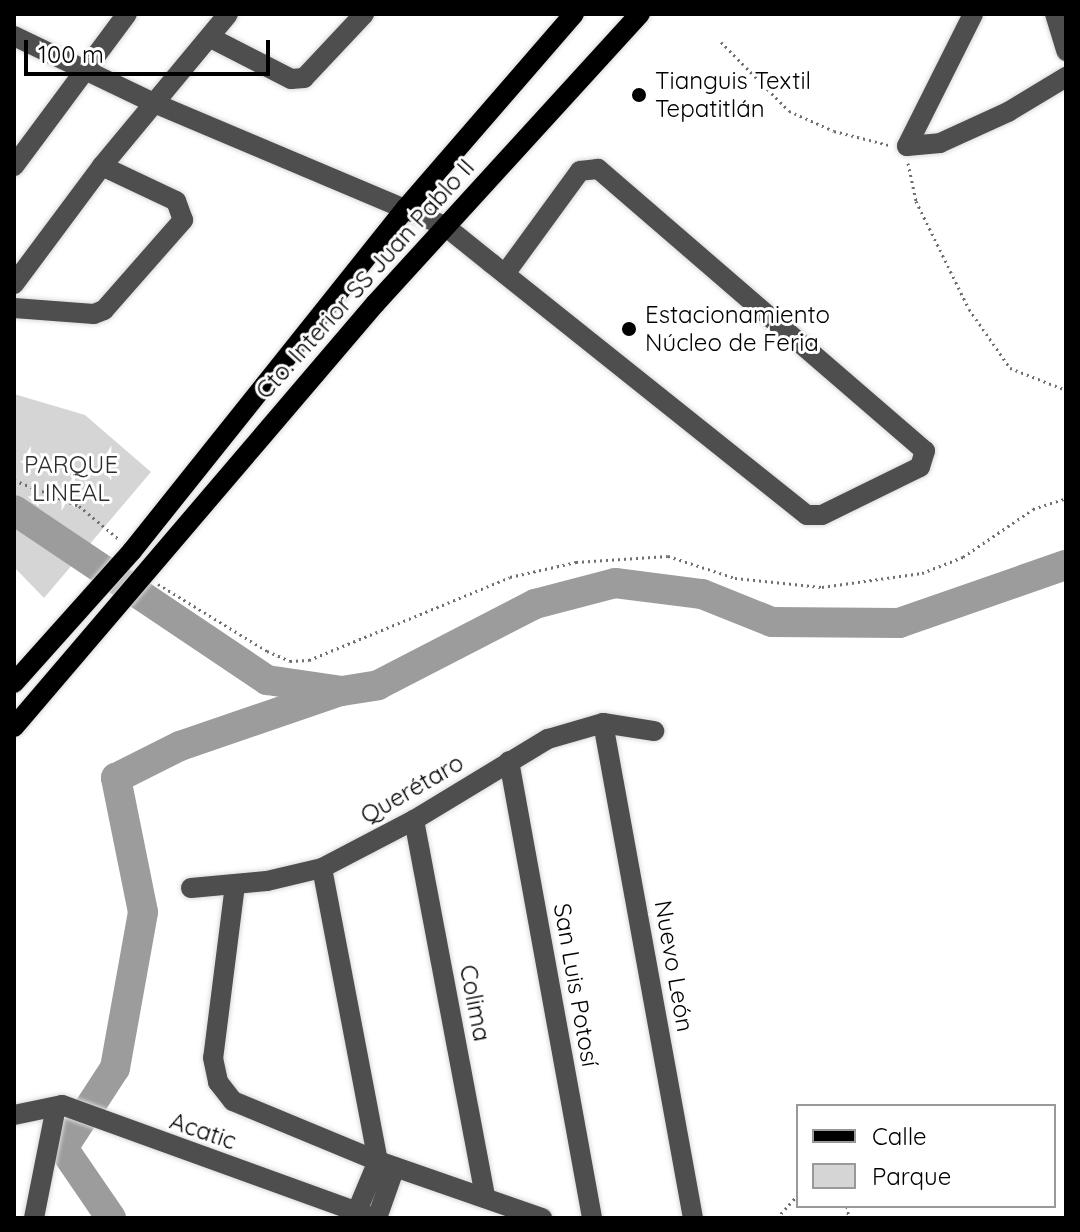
<!DOCTYPE html>
<html>
<head>
<meta charset="utf-8">
<style>
	body { margin:0 }
	#map { position:relative; width:1080px; height:1232px; overflow:hidden; background:#fff; font-family:Quicksand,sans-serif }
	div>[style] { position:absolute }
	.green>* { inset:0; background:#d5d5d5 }
	.river>* { height:30px; margin:-15px; padding:0 15px; transform-origin:15px; border-radius:15px; background:#9c9c9c }
	.path>* { height:3px; margin-top:-1.5px; transform-origin:0; background:repeating-linear-gradient(90deg,#707070 0 2px,transparent 0 6px) }
	.roads { filter:drop-shadow(0 0 2px #dbdbdb) drop-shadow(0 0 2px #dbdbdb) }
	.minor>* { height:20px; margin:-10px; padding:0 10px; transform-origin:10px; border-radius:10px; background:#4e4e4e }
	.major>* { height:20px; margin:-10px; padding:0 10px; transform-origin:10px; border-radius:10px; background:#000 }
	.dots>* { width:22px; height:22px; translate:-50% -50%; box-sizing:border-box; border:4px solid #fff; border-radius:50% }
	span { translate:-50% -50%; white-space:nowrap; text-align:center; line-height:1.15; -webkit-text-stroke:6px #fff; paint-order:stroke }
	.poi-label { font-size:24px; color:#000 }
	.left { translate:0 -50%; text-align:left }
	.street-label { font-size:24px; color:#000 }
	.park-label { font-size:24px; color:#2c2c2c }
	.frame { position:absolute; inset:0; border:16px solid #000; pointer-events:none }
	.legend { position:absolute; left:796px; top:1104px; width:260px; height:104px; box-sizing:border-box; background:#fff; border:2px solid #999; margin:0; padding:10px 14px; list-style:none; font-size:24px; color:#000 }
	.legend li { display:flex; align-items:center; gap:16px; height:40px }
	.legend b { width:40px; border:2px solid #999 }
	.scale { position:absolute; left:24px; top:40px; width:246px; height:36px; box-sizing:border-box; border:4px solid #000; border-top:0; padding-left:10px; font-size:24px; line-height:28px; white-space:nowrap; color:#000; -webkit-text-stroke:6px #fff; paint-order:stroke }
</style>
</head>
<body>
<div id="map">
	<div class="green">
		<div style="clip-path:polygon(14px 394px,85px 415px,151px 472px,44px 598px,14px 567px)"></div>
	</div>
	<div class="river">
		<div style="left:14px;top:510px;width:305px;rotate:33.9deg"></div>
		<div style="left:267px;top:680px;width:76px;rotate:8.3deg"></div>
		<div style="left:342px;top:691px;width:36px;rotate:-9deg"></div>
		<div style="left:378px;top:685px;width:177px;rotate:-27.3deg"></div>
		<div style="left:535px;top:604px;width:83px;rotate:-14.7deg"></div>
		<div style="left:615px;top:583px;width:88px;rotate:7.2deg"></div>
		<div style="left:702px;top:594px;width:75px;rotate:21.8deg"></div>
		<div style="left:772px;top:622px;width:127px;rotate:0.5deg"></div>
		<div style="left:899px;top:623px;width:177px;rotate:-19.2deg"></div>
		<div style="left:111px;top:1218px;width:85px;rotate:-124.4deg"></div>
		<div style="left:63px;top:1148px;width:95px;rotate:-57deg"></div>
		<div style="left:115px;top:1068px;width:158px;rotate:-79.8deg"></div>
		<div style="left:143px;top:912px;width:137px;rotate:-101.4deg"></div>
		<div style="left:116px;top:778px;width:72px;rotate:-26.6deg"></div>
		<div style="left:180px;top:746px;width:167px;rotate:-18.9deg"></div>
	</div>
	<div class="path">
		<div style="left:721px;top:42px;width:97px;rotate:45.4deg"></div>
		<div style="left:789px;top:111px;width:49px;rotate:24deg"></div>
		<div style="left:834px;top:131px;width:57px;rotate:14.3deg"></div>
		<div style="left:908px;top:163px;width:39px;rotate:78deg"></div>
		<div style="left:916px;top:201px;width:120px;rotate:63.9deg"></div>
		<div style="left:969px;top:309px;width:72px;rotate:55.2deg"></div>
		<div style="left:1010px;top:368px;width:60px;rotate:21.4deg"></div>
		<div style="left:14px;top:480px;width:70px;rotate:21.8deg"></div>
		<div style="left:79px;top:506px;width:53px;rotate:39.7deg"></div>
		<div style="left:158px;top:584px;width:128px;rotate:31.6deg"></div>
		<div style="left:267px;top:651px;width:25px;rotate:23deg"></div>
		<div style="left:290px;top:661px;width:19px;rotate:-3deg"></div>
		<div style="left:309px;top:660px;width:217px;rotate:-22.4deg"></div>
		<div style="left:510px;top:577px;width:68px;rotate:-12.8deg"></div>
		<div style="left:576px;top:562px;width:92px;rotate:-3.7deg"></div>
		<div style="left:668px;top:556px;width:71px;rotate:18.2deg"></div>
		<div style="left:735px;top:578px;width:87px;rotate:5.9deg"></div>
		<div style="left:822px;top:587px;width:101px;rotate:-8deg"></div>
		<div style="left:922px;top:573px;width:44px;rotate:-21.3deg"></div>
		<div style="left:963px;top:557px;width:85px;rotate:-34.4deg"></div>
		<div style="left:1033px;top:509px;width:35px;rotate:-18deg"></div>
		<div style="left:847px;top:1206px;width:12px;rotate:81deg"></div>
		<div style="left:777px;top:1218px;width:31px;rotate:-48deg"></div>
	</div>
	<div class="roads">
		<div class="minor">
			<div style="left:1055px;top:14px;width:39px;rotate:73deg"></div>
			<div style="left:14px;top:36px;width:155px;rotate:25.6deg"></div>
			<div style="left:154px;top:103px;width:316px;rotate:22.9deg"></div>
			<div style="left:445px;top:226px;width:59px;rotate:38.8deg"></div>
			<div style="left:491px;top:263px;width:404px;rotate:38.6deg"></div>
			<div style="left:807px;top:515px;width:15px"></div>
			<div style="left:822px;top:515px;width:109px;rotate:-26.1deg"></div>
			<div style="left:920px;top:467px;width:17px;rotate:-73deg"></div>
			<div style="left:925px;top:451px;width:432px;rotate:-139.2deg"></div>
			<div style="left:598px;top:169px;width:18px;rotate:174deg"></div>
			<div style="left:580px;top:171px;width:127px;rotate:126.1deg"></div>
			<div style="left:211px;top:38px;width:90px;rotate:27.1deg"></div>
			<div style="left:291px;top:79px;width:13px;rotate:-4deg"></div>
			<div style="left:304px;top:78px;width:88px;rotate:-46.8deg"></div>
			<div style="left:907px;top:146px;width:33px;rotate:-5deg"></div>
			<div style="left:940px;top:143px;width:75px;rotate:-24.5deg"></div>
			<div style="left:1008px;top:112px;width:68px;rotate:-31.1deg"></div>
			<div style="left:907px;top:146px;width:148px;rotate:-63.4deg"></div>
			<div style="left:14px;top:166px;width:189px;rotate:-53.4deg"></div>
			<div style="left:14px;top:284px;width:147px;rotate:-53.3deg"></div>
			<div style="left:102px;top:166px;width:197px;rotate:-50.3deg"></div>
			<div style="left:14px;top:308px;width:80px;rotate:4.3deg"></div>
			<div style="left:94px;top:314px;width:11px;rotate:-22deg"></div>
			<div style="left:104px;top:310px;width:120px;rotate:-48.7deg"></div>
			<div style="left:183px;top:220px;width:20px;rotate:-110deg"></div>
			<div style="left:176px;top:201px;width:82px;rotate:-154.7deg"></div>
			<div style="left:603px;top:723px;width:503px;rotate:79.7deg"></div>
			<div style="left:509px;top:761px;width:464px;rotate:79.7deg"></div>
			<div style="left:414px;top:820px;width:382px;rotate:79.3deg"></div>
			<div style="left:322px;top:868px;width:298px;rotate:79.2deg"></div>
			<div style="left:378px;top:1161px;width:54px;rotate:112.8deg"></div>
			<div style="left:235px;top:885px;width:174px;rotate:97.2deg"></div>
			<div style="left:213px;top:1058px;width:25px;rotate:78deg"></div>
			<div style="left:218px;top:1082px;width:24px;rotate:52deg"></div>
			<div style="left:233px;top:1101px;width:157px;rotate:22.5deg"></div>
			<div style="left:378px;top:1161px;width:174px;rotate:19.2deg"></div>
			<div style="left:191px;top:888px;width:76px;rotate:-5.3deg"></div>
			<div style="left:267px;top:881px;width:57px;rotate:-13.3deg"></div>
			<div style="left:322px;top:868px;width:104px;rotate:-27.6deg"></div>
			<div style="left:414px;top:820px;width:157px;rotate:-31.2deg"></div>
			<div style="left:548px;top:739px;width:57px;rotate:-16.2deg"></div>
			<div style="left:603px;top:723px;width:52px;rotate:8.9deg"></div>
			<div style="left:14px;top:1115px;width:49px;rotate:-11.8deg"></div>
			<div style="left:62px;top:1105px;width:333px;rotate:19.9deg"></div>
			<div style="left:34px;top:1218px;width:113px;rotate:-78.8deg"></div>
			<div style="left:377px;top:1218px;width:54px;rotate:-70.6deg"></div>
		</div>
		<div class="major">
			<div style="left:14px;top:683px;width:177px;rotate:-48.2deg"></div>
			<div style="left:132px;top:551px;width:438px;rotate:-51.4deg"></div>
			<div style="left:405px;top:209px;width:258px;rotate:-49.1deg"></div>
			<div style="left:14px;top:727px;width:556px;rotate:-49.52deg"></div>
			<div style="left:375px;top:304px;width:393px;rotate:-47.6deg"></div>
		</div>
	</div>
	<div class="dots">
		<div style="left:639px;top:95px;background:#000"></div>
		<div style="left:629px;top:329px;background:#000"></div>
	</div>
	<div class="poi-label">
		<span class="left" style="left:655px;top:95px">Tianguis Textil<br>Tepatitlán</span>
		<span class="left" style="left:645px;top:329px">Estacionamiento<br>Núcleo de Feria</span>
	</div>
	<div class="street-label">
		<span style="left:365px;top:279px;rotate:-48deg">Cto. Interior SS Juan Pablo II</span>
		<span style="left:412px;top:789px;rotate:-30deg">Querétaro</span>
		<span style="left:674px;top:966px;rotate:80deg">Nuevo León</span>
		<span style="left:576px;top:985px;rotate:80deg">San Luis Potosí</span>
		<span style="left:475px;top:1003px;rotate:79deg">Colima</span>
		<span style="left:203px;top:1131px;rotate:19deg">Acatic</span>
	</div>
	<div class="park-label">
		<span style="left:71px;top:479px">PARQUE<br>LINEAL</span>
	</div>
	<div class="frame"></div>
	<ul class="legend">
	<li><b style="height:10px;background:#000"></b>Calle</li>
	<li><b style="height:22px;background:#d5d5d5"></b>Parque</li>
	</ul>
	<div class="scale">100 m</div>
</div>
</body>
</html>
